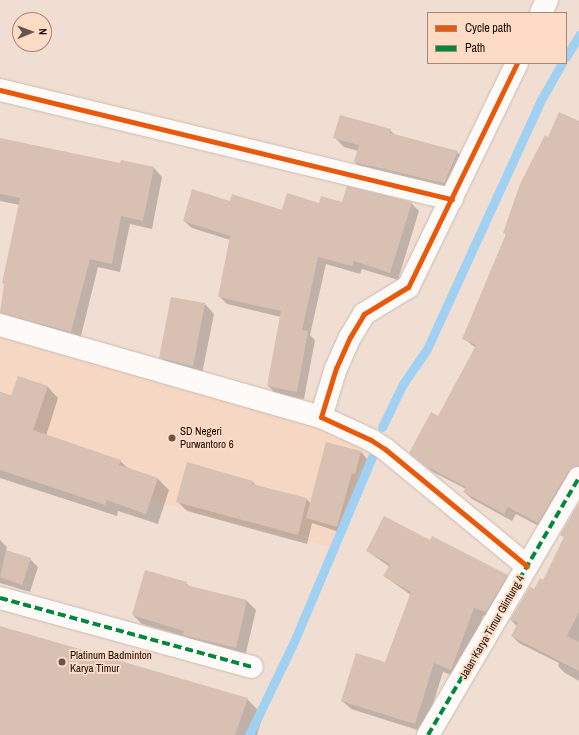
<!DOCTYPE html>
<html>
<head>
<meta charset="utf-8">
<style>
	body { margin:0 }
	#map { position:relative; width:579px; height:735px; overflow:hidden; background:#f1ded2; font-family:"Archivo Narrow",sans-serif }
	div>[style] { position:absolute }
	.built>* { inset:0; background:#f6d7c3 }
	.shadow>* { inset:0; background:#0003 }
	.stream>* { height:9px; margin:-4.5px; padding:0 4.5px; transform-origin:4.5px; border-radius:4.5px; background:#a0d1f2 }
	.building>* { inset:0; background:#d8c1b3 }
	.roads { filter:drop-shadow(0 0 1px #cabbb2) drop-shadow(0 0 1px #cabbb2) }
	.minor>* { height:22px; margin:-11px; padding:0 11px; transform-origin:11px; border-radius:11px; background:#fdfaf8 }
	.quiet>* { height:4px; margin-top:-2px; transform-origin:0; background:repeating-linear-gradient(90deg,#00873e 0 8px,transparent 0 12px) }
	.cycleway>* { height:5px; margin:-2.5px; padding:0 2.5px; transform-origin:2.5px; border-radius:2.5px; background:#e8590c }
	.dots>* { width:11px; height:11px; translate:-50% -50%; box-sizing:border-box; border:2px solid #fedbc5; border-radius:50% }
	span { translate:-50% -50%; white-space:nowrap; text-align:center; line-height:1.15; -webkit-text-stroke:3.5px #fedbc5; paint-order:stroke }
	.poi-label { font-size:11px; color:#160a04 }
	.left { translate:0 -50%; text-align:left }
	.street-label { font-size:11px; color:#160a04 }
	.legend { position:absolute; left:427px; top:12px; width:140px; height:52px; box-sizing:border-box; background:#fedbc5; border:1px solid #a18778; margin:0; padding:5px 7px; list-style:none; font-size:12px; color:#160a04 }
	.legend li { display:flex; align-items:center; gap:8px; height:20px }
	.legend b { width:20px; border:1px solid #a18778 }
	.north { position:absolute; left:12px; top:12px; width:40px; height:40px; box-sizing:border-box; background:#fedbc5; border:1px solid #a18778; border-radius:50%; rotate:89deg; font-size:11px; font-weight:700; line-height:16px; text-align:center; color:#160a04 }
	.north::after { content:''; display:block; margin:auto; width:14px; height:18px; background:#63544c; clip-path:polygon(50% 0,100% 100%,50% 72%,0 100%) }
</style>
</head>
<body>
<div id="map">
	<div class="built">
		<div style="clip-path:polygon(0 337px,320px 427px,367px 449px,330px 547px,0 461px)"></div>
	</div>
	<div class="shadow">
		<div style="clip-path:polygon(579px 121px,579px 477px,546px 530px,516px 514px,512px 521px,472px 499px,464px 492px,466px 489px,433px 472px,418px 460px,476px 348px,463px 338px,506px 235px,504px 232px,549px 138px)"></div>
		<div style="clip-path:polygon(390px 130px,395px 135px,457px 152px,467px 162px,454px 192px,364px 172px,355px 162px,358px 151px,344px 147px,335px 138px)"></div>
		<div style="clip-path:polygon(0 139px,121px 164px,154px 168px,162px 177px,152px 229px,130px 224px,120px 272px,98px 267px,80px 340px,8px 321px,0 313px,20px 205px,0 201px)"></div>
		<div style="clip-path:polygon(230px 202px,283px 211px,320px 204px,411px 203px,419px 211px,398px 280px,362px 269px,360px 274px,326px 264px,310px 335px,315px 340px,304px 399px,276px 394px,268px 386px,281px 317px,227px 304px,219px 296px,230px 240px,192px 228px,184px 221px)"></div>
		<div style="clip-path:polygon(205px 304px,214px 314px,202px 374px,170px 367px,160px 357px)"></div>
		<div style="clip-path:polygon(47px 386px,58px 398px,46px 436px,120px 461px,128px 468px,157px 478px,169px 490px,158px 524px,118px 511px,117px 516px,0 478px,0 392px,12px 396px)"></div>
		<div style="clip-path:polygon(361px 452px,368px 460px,363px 481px,359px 480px,345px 534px,312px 523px,307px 544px,187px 511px,177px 501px,252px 481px,257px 487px,307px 499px,311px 504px)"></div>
		<div style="clip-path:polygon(579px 505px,579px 681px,565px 673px,558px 666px,559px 663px,519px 643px,512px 636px,517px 626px,511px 620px,544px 581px,565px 538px,561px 535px)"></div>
		<div style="clip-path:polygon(0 540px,7px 547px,6px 551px,30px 559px,38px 567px,30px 592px,0 583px)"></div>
		<div style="clip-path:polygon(430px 541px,507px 576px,516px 584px,495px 620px,483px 616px,460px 678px,443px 672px,424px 732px,351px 709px,342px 701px,385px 663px,411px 595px,384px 576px,390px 567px,367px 551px)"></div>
		<div style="clip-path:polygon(186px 583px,190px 587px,247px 601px,256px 610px,245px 657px,194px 644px,187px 637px,142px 624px,133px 615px)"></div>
		<div style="clip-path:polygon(0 627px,247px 699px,263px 715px,257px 735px,0 735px)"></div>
	</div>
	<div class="stream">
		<div style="left:566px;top:57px;width:26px;rotate:-59deg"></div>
		<div style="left:382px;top:427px;width:48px;rotate:-64deg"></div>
		<div style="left:403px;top:384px;width:42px;rotate:-55.6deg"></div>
		<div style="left:427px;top:349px;width:274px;rotate:-65.4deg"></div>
		<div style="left:541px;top:100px;width:43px;rotate:-60.4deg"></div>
		<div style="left:249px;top:735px;width:101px;rotate:-64.2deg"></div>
		<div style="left:293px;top:644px;width:203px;rotate:-67.1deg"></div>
	</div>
	<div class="building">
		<div style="clip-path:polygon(559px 112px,579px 121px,579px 466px,568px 472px,538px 523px,508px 507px,504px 514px,463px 492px,466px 487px,424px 465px,409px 453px,431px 412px,438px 416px,476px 345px,462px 339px,506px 234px,503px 233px,520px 184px,545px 135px,548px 137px)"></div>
		<div style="clip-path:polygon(340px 115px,391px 129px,390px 133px,458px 151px,444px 183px,354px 162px,359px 145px,333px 138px)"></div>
		<div style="clip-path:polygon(0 138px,120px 163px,121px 160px,154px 167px,143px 221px,121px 216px,112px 264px,90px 259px,71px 332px,0 313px,4px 284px,2px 283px,20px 198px,0 194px)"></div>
		<div style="clip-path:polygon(347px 186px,412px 202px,390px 273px,354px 261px,352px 266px,318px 257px,302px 330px,308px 331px,297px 392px,267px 386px,281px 311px,218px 297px,230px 236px,183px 221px,192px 189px,230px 201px,232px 194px,282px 210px,287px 193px,319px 203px,321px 196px,342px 202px)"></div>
		<div style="clip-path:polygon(171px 297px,205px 303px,193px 366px,159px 358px)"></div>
		<div style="clip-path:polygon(18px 376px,48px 386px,33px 430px,121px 460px,119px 465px,158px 478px,146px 514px,107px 500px,105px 505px,0 470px,0 392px,11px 396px)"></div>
		<div style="clip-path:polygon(326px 442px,361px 451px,355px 474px,352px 473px,337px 527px,306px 518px)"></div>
		<div style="clip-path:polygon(187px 462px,253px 481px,252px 484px,307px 498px,298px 535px,176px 502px)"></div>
		<div style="clip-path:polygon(579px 503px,579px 612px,567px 636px,579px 642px,579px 671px,511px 636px,518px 622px,510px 620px,530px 587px,534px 589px,540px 578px,543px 580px,564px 537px,560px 535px)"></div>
		<div style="clip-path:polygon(384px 516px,430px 540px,432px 536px,508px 575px,486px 612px,474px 608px,451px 670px,434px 663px,415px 724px,341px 701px,356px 653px,385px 662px,411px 592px,383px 576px,390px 564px,366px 551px)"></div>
		<div style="clip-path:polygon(6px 550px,31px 558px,22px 585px,0 577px)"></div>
		<div style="clip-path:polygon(145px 570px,187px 582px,186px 585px,247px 600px,236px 648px,183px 635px,184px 631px,132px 615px)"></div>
		<div style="clip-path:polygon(0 626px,248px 698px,235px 735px,0 735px)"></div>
	</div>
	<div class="roads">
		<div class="minor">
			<div style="left:541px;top:13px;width:14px;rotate:-65deg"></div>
			<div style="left:517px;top:63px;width:249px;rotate:115.9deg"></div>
			<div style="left:408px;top:287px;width:52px;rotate:148.5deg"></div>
			<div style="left:364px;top:314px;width:27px;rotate:121deg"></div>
			<div style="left:350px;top:337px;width:34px;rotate:114deg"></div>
			<div style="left:336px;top:368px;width:51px;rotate:107deg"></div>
			<div style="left:321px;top:417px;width:55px;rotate:24.7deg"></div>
			<div style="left:371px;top:440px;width:17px;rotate:33deg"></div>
			<div style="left:385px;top:449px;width:184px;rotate:39.5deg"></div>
			<div style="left:0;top:90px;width:465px;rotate:13.6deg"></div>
			<div style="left:0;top:325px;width:334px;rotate:16deg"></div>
			<div style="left:0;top:598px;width:261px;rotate:15.3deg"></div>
			<div style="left:428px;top:735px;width:298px;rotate:-59.6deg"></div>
		</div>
	</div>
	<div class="quiet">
		<div style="left:0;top:598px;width:261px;rotate:15.3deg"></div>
		<div style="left:428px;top:735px;width:298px;rotate:-59.6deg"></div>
	</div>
	<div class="cycleway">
		<div style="left:517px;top:63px;width:249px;rotate:115.9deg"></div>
		<div style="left:408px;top:287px;width:52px;rotate:148.5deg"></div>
		<div style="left:364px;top:314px;width:27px;rotate:121deg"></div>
		<div style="left:350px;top:337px;width:34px;rotate:114deg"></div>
		<div style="left:336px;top:368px;width:51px;rotate:107deg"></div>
		<div style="left:321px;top:417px;width:55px;rotate:24.7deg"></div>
		<div style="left:371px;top:440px;width:17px;rotate:33deg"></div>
		<div style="left:385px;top:449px;width:184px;rotate:39.5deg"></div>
		<div style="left:0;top:90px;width:465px;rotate:13.6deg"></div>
	</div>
	<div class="dots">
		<div style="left:172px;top:438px;background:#63544c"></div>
		<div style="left:62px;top:662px;background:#63544c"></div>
	</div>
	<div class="poi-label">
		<span class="left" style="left:180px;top:438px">SD Negeri<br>Purwantoro 6</span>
		<span class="left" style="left:70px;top:662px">Platinum Badminton<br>Karya Timur</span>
	</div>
	<div class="street-label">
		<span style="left:492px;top:627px;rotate:-60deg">Jalan Karya Timur Glintung 4</span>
	</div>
	<ul class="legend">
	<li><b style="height:5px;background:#e8590c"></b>Cycle path</li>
	<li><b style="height:5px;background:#00873e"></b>Path</li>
	</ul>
	<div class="north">N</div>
</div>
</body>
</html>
